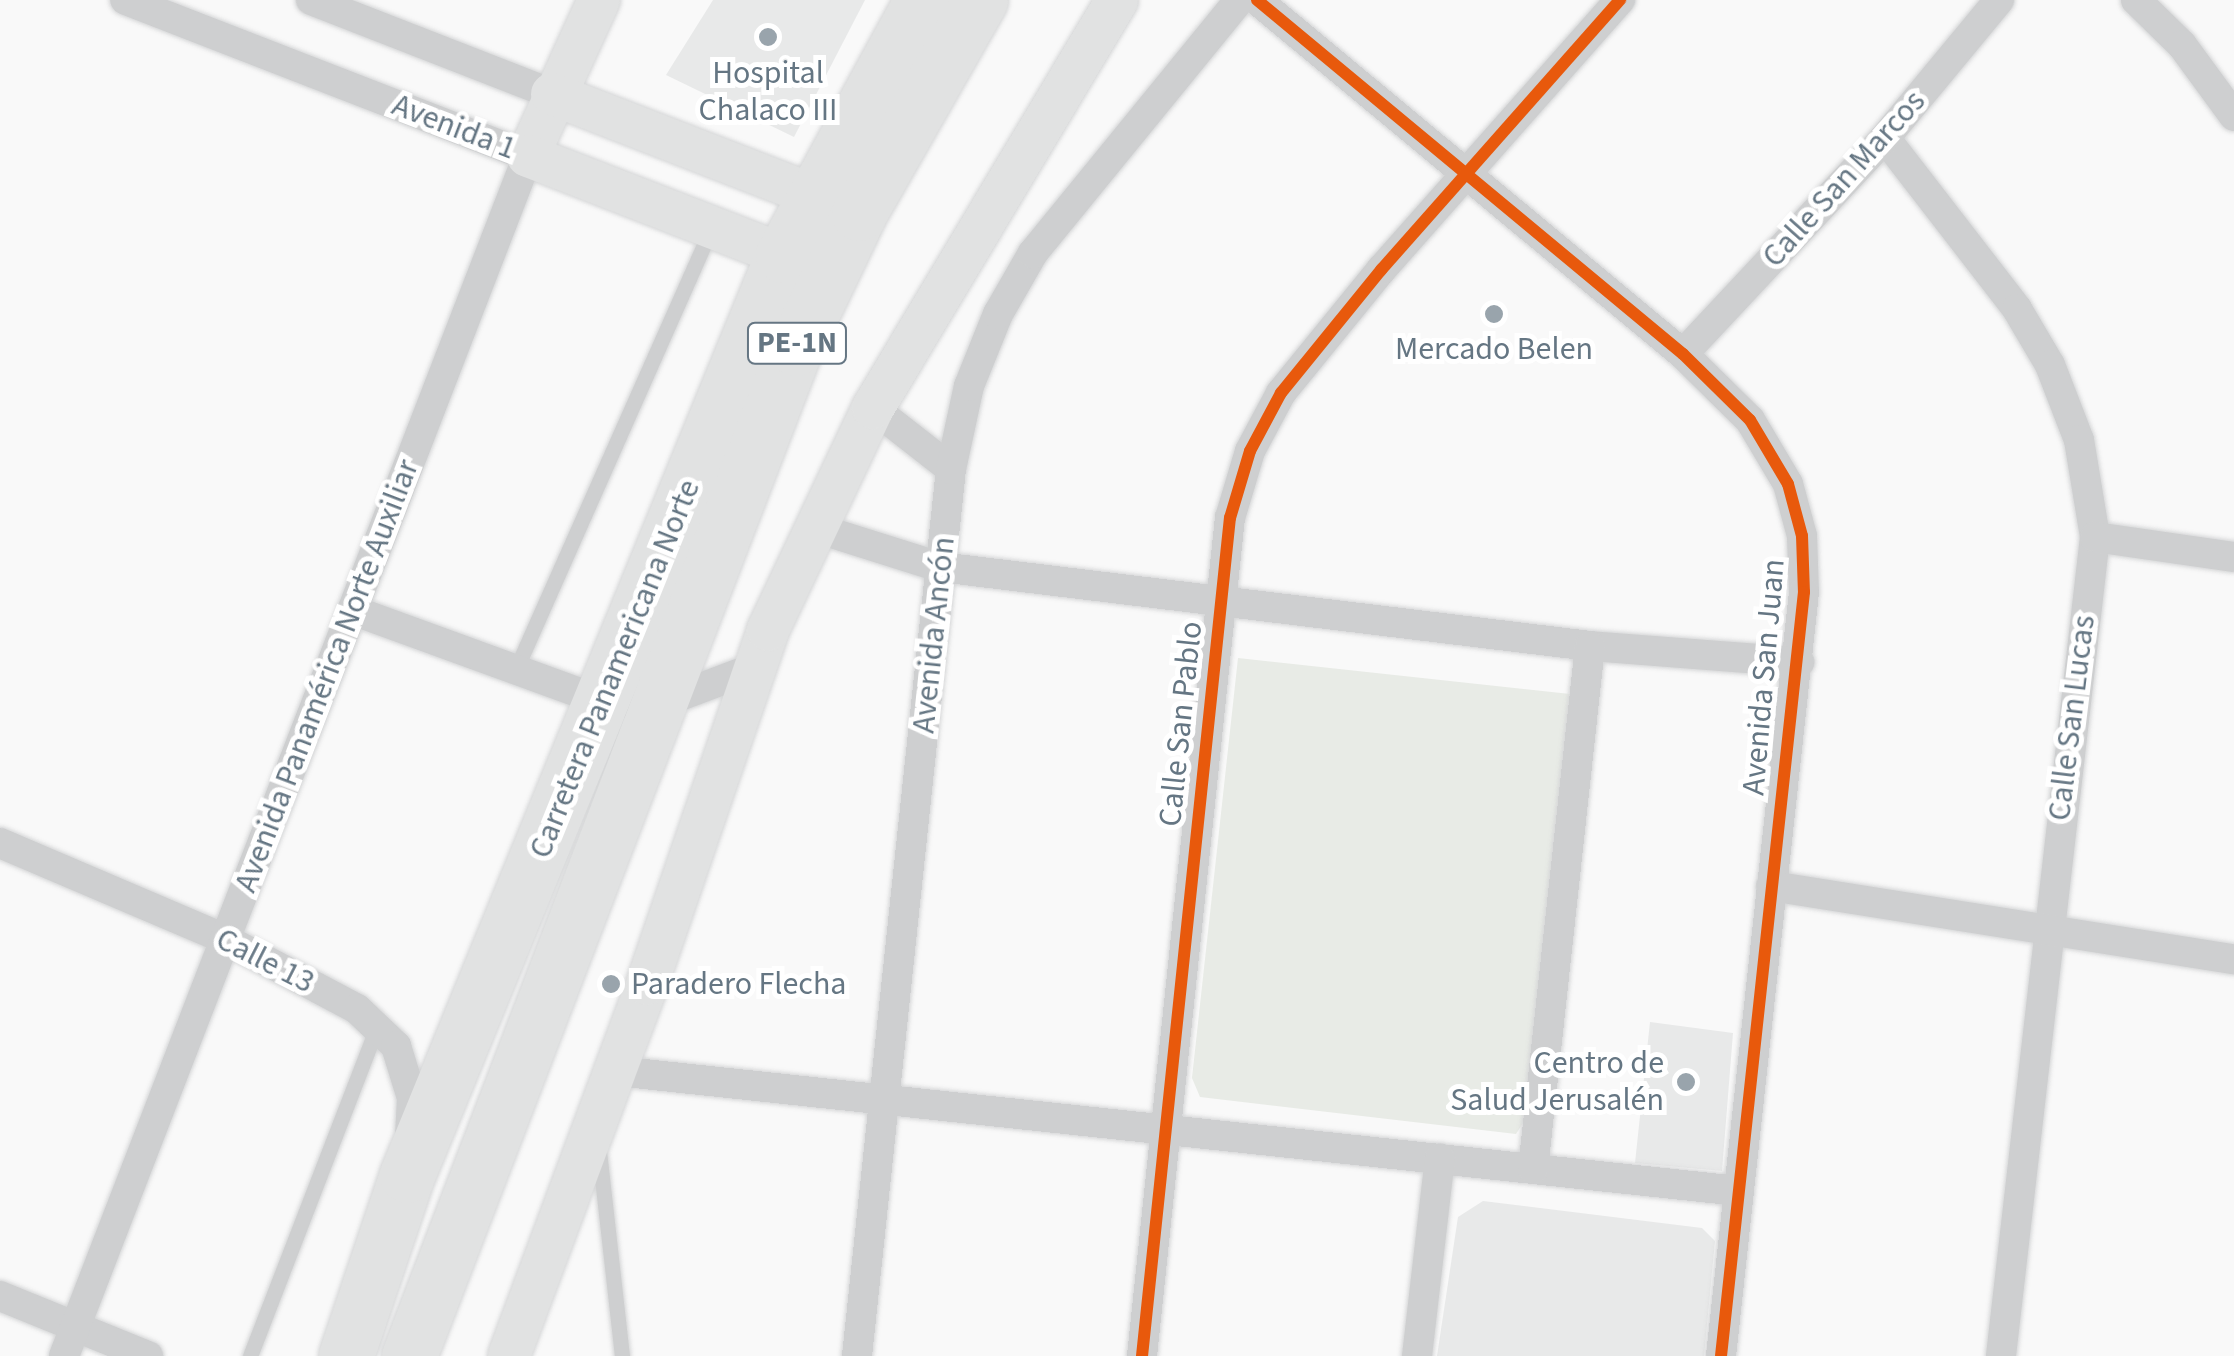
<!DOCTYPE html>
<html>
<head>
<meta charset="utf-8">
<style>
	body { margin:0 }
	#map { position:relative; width:2234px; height:1356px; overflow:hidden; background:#f9f9f9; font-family:"Source Sans 3",sans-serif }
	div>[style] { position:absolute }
	.built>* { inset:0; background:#e8e9e9 }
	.green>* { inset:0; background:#e8ebe6 }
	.roads { filter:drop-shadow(0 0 2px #d5d6d7) drop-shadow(0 0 2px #d5d6d7) }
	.lane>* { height:15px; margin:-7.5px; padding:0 7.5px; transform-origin:7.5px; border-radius:7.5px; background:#cecfd0 }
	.street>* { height:30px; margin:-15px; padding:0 15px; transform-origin:15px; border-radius:15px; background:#cecfd0 }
	.secondary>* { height:42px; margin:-21px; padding:0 21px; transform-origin:21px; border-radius:21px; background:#e1e2e2 }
	.highway>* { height:55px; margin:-27.5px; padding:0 27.5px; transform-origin:27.5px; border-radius:27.5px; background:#e1e2e2 }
	.cycleway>* { height:12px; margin:-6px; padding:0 6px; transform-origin:6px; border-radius:6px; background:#e8590c }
	.dots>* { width:28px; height:28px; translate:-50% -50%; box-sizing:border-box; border:5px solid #fff; border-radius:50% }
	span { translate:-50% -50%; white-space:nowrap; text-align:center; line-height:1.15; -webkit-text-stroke:10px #fff; paint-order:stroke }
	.shield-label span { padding:2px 8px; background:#fff; border:2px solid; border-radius:8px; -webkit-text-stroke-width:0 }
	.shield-label { font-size:30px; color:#657683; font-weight:700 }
	.poi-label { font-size:32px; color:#657683 }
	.left { translate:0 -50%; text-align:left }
	.right { translate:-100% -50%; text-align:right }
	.street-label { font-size:32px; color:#657683 }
</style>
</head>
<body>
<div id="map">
	<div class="built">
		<div style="clip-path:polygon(713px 0,865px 0,794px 137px,666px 75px)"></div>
		<div style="clip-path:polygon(1650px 1022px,1733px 1033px,1722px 1171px,1635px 1163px)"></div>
		<div style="clip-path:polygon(1483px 1201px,1702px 1228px,1715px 1241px,1704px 1356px,1437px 1356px,1458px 1217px)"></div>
	</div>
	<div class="green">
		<div style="clip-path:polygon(1238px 658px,1570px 694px,1525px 1120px,1516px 1134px,1200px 1097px,1192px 1078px)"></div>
	</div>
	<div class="roads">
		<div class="lane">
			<div style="left:516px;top:669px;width:479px;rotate:-66.1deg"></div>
			<div style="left:599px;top:1151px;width:206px;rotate:83.6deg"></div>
			<div style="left:250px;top:1356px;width:355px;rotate:-68.9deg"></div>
		</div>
		<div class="street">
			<div style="left:311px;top:0;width:259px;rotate:21.3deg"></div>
			<div style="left:1257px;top:0;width:554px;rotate:39.73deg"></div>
			<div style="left:1683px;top:354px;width:94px;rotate:44.6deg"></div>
			<div style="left:1750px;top:420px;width:74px;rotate:59.3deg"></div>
			<div style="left:1788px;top:484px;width:54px;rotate:74.9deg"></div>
			<div style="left:1802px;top:536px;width:56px;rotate:88deg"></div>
			<div style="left:1804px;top:592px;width:768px;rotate:96.2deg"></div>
			<div style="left:2136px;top:0;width:64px;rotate:44.4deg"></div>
			<div style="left:2182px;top:45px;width:88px;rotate:53.8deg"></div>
			<div style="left:1885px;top:138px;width:216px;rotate:52.3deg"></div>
			<div style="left:2017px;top:309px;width:65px;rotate:59.5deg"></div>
			<div style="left:2050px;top:365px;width:80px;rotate:68.9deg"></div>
			<div style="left:2079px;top:440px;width:98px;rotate:80.6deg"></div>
			<div style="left:2095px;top:537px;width:824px;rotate:96.55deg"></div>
			<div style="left:1683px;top:354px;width:296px;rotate:-46.9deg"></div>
			<div style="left:1885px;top:138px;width:179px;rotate:-50.4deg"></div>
			<div style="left:873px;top:408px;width:99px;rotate:38deg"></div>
			<div style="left:816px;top:528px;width:130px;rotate:17.5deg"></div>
			<div style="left:940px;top:567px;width:655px;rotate:6.93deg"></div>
			<div style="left:1590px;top:646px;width:210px;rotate:4.4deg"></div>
			<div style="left:2095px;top:537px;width:140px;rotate:8.2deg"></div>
			<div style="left:352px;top:610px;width:266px;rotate:20deg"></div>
			<div style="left:602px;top:701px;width:54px;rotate:4.2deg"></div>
			<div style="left:656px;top:705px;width:105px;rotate:-20.7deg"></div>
			<div style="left:0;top:843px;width:245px;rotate:23.1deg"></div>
			<div style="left:225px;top:939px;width:149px;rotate:27.9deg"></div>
			<div style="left:357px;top:1009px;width:54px;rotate:43.5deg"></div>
			<div style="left:396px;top:1046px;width:54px;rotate:72.9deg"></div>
			<div style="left:412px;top:1098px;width:34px;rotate:93deg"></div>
			<div style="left:1771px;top:886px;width:469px;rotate:9deg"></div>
			<div style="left:616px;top:1071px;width:1128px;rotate:6.1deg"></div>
			<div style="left:1533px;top:1169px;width:526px;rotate:-83.78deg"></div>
			<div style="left:0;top:1296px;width:160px;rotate:22.1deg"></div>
			<div style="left:64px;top:1356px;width:1287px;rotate:-68.86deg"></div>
			<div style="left:528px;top:156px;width:432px;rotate:-158.8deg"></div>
			<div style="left:857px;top:1356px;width:892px;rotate:-83.95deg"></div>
			<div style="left:951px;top:469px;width:85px;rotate:-77.8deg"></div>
			<div style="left:969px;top:386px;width:78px;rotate:-68.1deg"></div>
			<div style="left:998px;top:314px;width:70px;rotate:-60.2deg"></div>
			<div style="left:1033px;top:253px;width:326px;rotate:-50.8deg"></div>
			<div style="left:1142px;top:1356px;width:843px;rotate:-84.01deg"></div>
			<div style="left:1230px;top:518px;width:70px;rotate:-73.4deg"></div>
			<div style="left:1250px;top:451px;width:66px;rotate:-61.9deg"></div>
			<div style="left:1281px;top:393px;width:159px;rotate:-50.9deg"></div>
			<div style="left:1381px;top:270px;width:361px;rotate:-48.5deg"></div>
			<div style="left:1417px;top:1356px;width:199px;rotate:-83.4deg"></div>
		</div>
		<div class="secondary">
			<div style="left:599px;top:0;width:171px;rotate:114.5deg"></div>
			<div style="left:528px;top:156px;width:274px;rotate:21.2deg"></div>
			<div style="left:552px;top:94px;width:279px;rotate:21.2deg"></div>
			<div style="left:509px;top:1356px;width:397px;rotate:-69.6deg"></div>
			<div style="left:647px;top:984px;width:374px;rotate:-71.1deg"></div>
			<div style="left:768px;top:630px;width:246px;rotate:-64.7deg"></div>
			<div style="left:873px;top:408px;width:475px;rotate:-59.1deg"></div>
		</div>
		<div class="highway">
			<div style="left:346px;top:1356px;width:191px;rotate:-71.4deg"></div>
			<div style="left:407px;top:1175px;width:994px;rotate:-67.77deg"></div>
			<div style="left:783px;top:255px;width:290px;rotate:-61.4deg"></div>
			<div style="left:409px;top:1356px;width:1079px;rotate:-69.05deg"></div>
			<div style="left:795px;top:348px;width:149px;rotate:-64.6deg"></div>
			<div style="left:859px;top:213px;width:245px;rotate:-60.4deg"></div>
		</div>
	</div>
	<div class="cycleway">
		<div style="left:1257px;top:0;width:554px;rotate:39.73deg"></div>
		<div style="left:1683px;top:354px;width:94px;rotate:44.6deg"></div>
		<div style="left:1750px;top:420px;width:74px;rotate:59.3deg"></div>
		<div style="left:1788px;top:484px;width:54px;rotate:74.9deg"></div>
		<div style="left:1802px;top:536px;width:56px;rotate:88deg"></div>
		<div style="left:1804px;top:592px;width:768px;rotate:96.2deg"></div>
		<div style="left:1142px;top:1356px;width:843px;rotate:-84.01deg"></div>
		<div style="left:1230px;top:518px;width:70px;rotate:-73.4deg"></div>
		<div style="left:1250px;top:451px;width:66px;rotate:-61.9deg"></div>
		<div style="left:1281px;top:393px;width:159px;rotate:-50.9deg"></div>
		<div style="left:1381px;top:270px;width:361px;rotate:-48.5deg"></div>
	</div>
	<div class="dots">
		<div style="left:768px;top:37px;background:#99a4ac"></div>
		<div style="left:1494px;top:314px;background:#99a4ac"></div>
		<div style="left:611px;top:984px;background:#99a4ac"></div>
		<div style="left:1686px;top:1082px;background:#99a4ac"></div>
	</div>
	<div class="shield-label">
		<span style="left:797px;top:343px">PE-1N</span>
	</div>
	<div class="poi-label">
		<span style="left:768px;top:92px">Hospital<br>Chalaco III</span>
		<span style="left:1494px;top:349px">Mercado Belen</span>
		<span class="left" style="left:631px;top:984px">Paradero Flecha</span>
		<span class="right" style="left:1664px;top:1082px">Centro de<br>Salud Jerusalén</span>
	</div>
	<div class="street-label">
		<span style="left:454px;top:127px;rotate:21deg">Avenida 1</span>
		<span style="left:1844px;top:179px;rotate:-48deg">Calle San Marcos</span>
		<span style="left:934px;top:635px;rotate:-84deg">Avenida Ancón</span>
		<span style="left:615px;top:669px;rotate:-68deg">Carretera Panamericana Norte</span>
		<span style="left:327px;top:676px;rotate:-69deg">Avenida Panamérica Norte Auxiliar</span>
		<span style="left:1764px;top:677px;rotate:-85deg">Avenida San Juan</span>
		<span style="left:2072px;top:718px;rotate:-83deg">Calle San Lucas</span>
		<span style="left:1181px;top:724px;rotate:-84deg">Calle San Pablo</span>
		<span style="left:265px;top:961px;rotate:27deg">Calle 13</span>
	</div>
</div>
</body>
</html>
